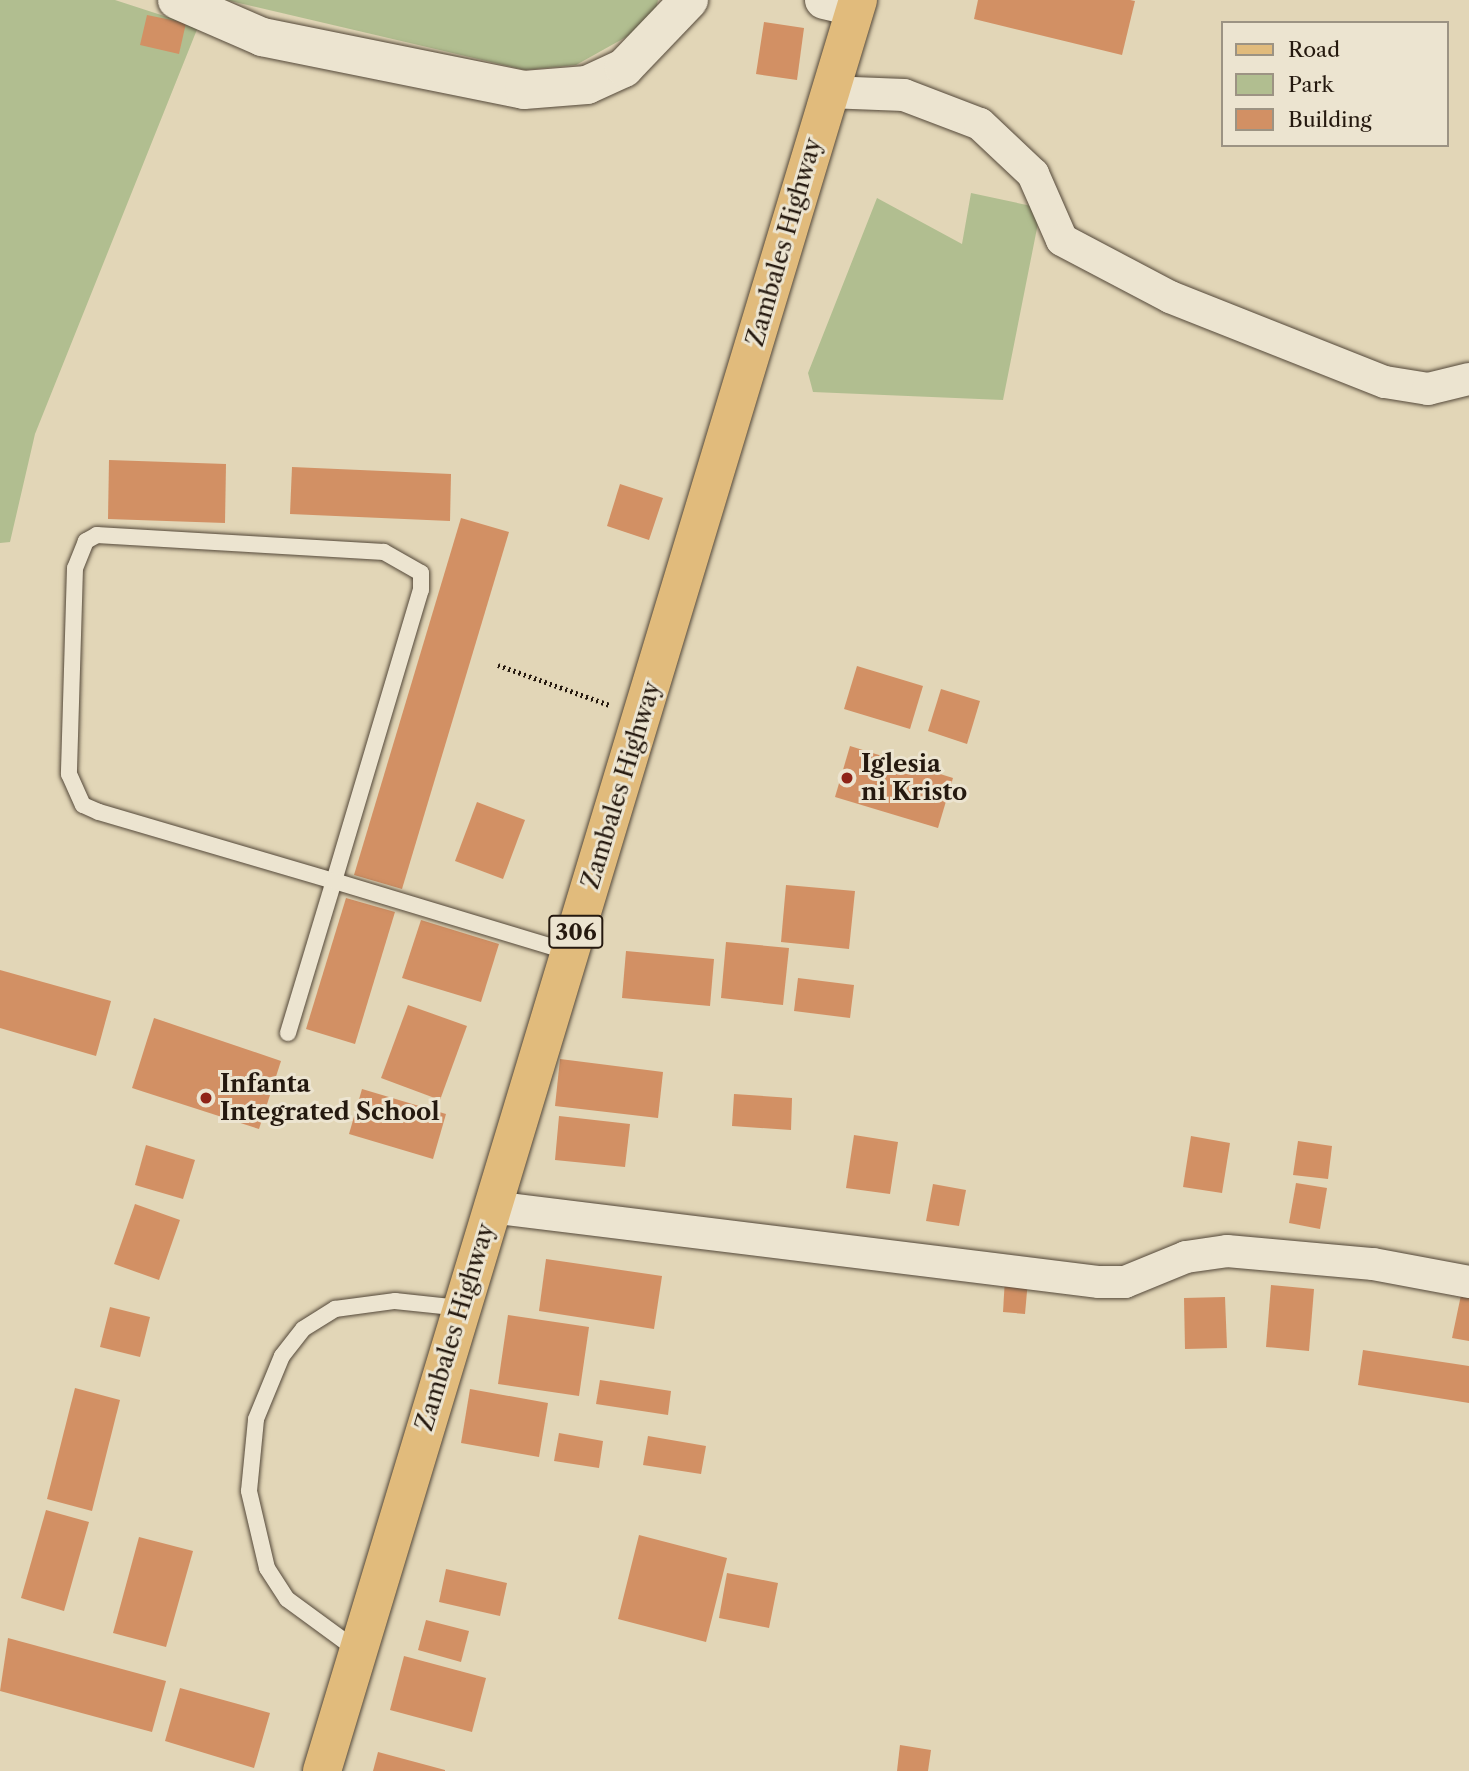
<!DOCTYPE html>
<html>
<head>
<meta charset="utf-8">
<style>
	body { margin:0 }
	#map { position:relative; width:1469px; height:1771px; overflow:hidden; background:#e2d6b7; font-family:"Libre Caslon Text",serif }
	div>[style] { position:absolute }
	.green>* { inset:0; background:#b1be90 }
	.building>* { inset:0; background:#d29064 }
	.path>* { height:4.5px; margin-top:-2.25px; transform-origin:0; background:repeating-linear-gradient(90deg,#25190f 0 2px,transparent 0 5.5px) }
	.roads { filter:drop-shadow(0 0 2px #544839) drop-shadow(0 0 2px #544839) }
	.lane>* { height:16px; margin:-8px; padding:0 8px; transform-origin:8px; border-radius:8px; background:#ece4d0 }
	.street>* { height:32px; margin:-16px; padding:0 16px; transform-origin:16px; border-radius:16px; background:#ece4d0 }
	.secondary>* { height:38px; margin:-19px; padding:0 19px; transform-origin:19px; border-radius:19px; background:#ece4d0 }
	.primary>* { height:38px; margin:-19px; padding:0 19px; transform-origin:19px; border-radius:19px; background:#e1bb7c }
	.dots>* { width:19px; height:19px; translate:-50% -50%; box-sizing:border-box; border:4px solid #ece4d0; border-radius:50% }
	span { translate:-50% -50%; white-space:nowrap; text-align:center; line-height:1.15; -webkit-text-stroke:6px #ece4d0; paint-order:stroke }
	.shield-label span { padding:2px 5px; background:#ece4d0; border:2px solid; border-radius:5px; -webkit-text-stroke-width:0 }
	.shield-label { font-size:23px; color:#25190f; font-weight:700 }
	.street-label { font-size:24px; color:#25190f }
	.poi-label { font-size:24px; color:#25190f; font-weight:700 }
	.left { translate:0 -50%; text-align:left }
	.legend { position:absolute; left:1221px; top:21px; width:228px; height:126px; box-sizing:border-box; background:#ece4d0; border:2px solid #9c9383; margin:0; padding:9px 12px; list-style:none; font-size:21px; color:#25190f }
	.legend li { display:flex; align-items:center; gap:14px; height:35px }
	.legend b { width:35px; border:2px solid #9c9383 }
</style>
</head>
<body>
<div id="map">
	<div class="green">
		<div style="clip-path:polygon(0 0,115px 0,198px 27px,35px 434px,10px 542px,0 543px)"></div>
		<div style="clip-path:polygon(226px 0,658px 0,653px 22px,576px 65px,525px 70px)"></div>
		<div style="clip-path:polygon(971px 193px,1041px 208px,1003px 400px,813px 392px,808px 373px,877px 198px,962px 244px)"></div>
	</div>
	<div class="building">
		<div style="clip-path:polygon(978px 0,1130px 0,1135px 1px,1122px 55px,974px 19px)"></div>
		<div style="clip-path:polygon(147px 15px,186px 23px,179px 54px,140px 45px)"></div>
		<div style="clip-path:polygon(764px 22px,804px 28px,797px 80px,756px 74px)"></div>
		<div style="clip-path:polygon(109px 460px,226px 464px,225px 523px,108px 519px)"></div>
		<div style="clip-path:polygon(292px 467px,451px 474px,450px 521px,290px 514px)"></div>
		<div style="clip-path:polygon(620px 484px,663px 498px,649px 540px,607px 526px)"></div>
		<div style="clip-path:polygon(461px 518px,509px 532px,402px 889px,354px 875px)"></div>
		<div style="clip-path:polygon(857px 666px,923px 686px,910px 729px,844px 709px)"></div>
		<div style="clip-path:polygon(941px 689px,980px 701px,967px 744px,928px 731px)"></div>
		<div style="clip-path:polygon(850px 746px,953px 778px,938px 828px,835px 797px)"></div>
		<div style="clip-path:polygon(477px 802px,525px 820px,503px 879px,455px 861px)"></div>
		<div style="clip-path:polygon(786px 885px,855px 891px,849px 949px,781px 942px)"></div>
		<div style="clip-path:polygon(346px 898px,395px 912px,355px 1044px,306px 1029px)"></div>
		<div style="clip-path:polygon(421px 920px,499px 944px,481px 1002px,402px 978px)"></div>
		<div style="clip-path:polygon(726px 942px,789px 948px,783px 1005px,721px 998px)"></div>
		<div style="clip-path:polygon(626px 951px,714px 959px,710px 1006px,622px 998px)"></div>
		<div style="clip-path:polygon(0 970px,111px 1001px,96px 1056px,0 1028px)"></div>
		<div style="clip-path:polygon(798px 978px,854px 985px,850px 1018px,794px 1011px)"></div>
		<div style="clip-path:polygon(408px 1005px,467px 1026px,440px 1100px,381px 1078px)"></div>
		<div style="clip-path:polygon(154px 1018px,281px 1061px,259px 1129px,132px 1088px)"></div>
		<div style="clip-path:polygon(560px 1059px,663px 1072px,658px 1118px,555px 1106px)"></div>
		<div style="clip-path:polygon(362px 1089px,446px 1114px,433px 1159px,349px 1134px)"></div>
		<div style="clip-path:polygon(734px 1094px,792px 1098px,791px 1130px,732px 1126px)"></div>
		<div style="clip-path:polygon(559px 1116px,630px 1124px,625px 1167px,555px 1160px)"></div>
		<div style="clip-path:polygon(854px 1135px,898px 1142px,890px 1194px,846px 1188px)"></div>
		<div style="clip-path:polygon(1191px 1136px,1230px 1143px,1222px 1193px,1183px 1187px)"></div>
		<div style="clip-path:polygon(1298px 1141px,1332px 1146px,1328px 1179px,1293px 1175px)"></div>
		<div style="clip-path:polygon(146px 1145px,195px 1160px,183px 1199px,135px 1185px)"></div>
		<div style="clip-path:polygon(1296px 1183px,1327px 1188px,1320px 1229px,1289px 1223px)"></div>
		<div style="clip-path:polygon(933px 1184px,966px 1190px,959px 1226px,926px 1221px)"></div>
		<div style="clip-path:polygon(135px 1204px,180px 1220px,159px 1280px,114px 1264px)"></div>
		<div style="clip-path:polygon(546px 1259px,662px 1276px,654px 1329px,539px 1311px)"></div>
		<div style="clip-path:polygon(1005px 1278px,1028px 1280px,1025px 1314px,1003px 1312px)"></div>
		<div style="clip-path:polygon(1271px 1285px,1314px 1289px,1309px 1351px,1266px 1347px)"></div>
		<div style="clip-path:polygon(1461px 1295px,1469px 1296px,1469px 1341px,1452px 1338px)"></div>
		<div style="clip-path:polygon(1225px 1297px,1227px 1348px,1185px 1349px,1184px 1298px)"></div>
		<div style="clip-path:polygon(110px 1307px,150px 1317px,140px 1357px,100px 1347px)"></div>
		<div style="clip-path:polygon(508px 1315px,589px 1327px,579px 1396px,498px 1384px)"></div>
		<div style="clip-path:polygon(1363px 1350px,1469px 1366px,1469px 1403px,1358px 1385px)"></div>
		<div style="clip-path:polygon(600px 1380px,671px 1391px,668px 1415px,596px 1404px)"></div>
		<div style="clip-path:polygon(75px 1388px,120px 1400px,92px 1511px,47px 1499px)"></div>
		<div style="clip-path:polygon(470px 1389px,548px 1403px,539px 1457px,461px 1443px)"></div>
		<div style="clip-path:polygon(559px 1433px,603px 1441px,599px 1468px,554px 1461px)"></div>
		<div style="clip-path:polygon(648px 1436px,706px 1446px,701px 1474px,643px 1465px)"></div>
		<div style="clip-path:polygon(46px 1510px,89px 1522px,64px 1611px,21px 1598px)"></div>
		<div style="clip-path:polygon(639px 1535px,727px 1558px,706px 1642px,618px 1619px)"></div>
		<div style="clip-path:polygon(139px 1537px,193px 1551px,166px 1647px,113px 1633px)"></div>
		<div style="clip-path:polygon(446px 1569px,507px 1583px,500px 1616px,439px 1602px)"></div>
		<div style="clip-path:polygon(727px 1573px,778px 1583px,769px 1628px,719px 1618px)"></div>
		<div style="clip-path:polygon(426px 1620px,469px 1631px,461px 1662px,418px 1650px)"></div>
		<div style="clip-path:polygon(8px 1638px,166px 1681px,152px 1732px,0 1691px)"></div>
		<div style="clip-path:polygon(404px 1656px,486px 1678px,472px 1732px,390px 1710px)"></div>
		<div style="clip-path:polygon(180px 1688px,270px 1713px,254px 1768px,165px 1741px)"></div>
		<div style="clip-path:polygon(900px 1745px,931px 1750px,928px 1771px,897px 1771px)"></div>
		<div style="clip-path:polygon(378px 1752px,445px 1770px,445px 1771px,373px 1771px)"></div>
	</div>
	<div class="path">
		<div style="left:498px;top:665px;width:119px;rotate:19.7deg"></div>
	</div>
	<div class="roads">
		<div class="lane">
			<div style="left:288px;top:1033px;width:159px;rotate:-73.2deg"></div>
			<div style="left:334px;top:881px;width:304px;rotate:-73.4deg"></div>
			<div style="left:421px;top:590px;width:17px;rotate:-90deg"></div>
			<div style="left:421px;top:573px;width:43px;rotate:-150.4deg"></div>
			<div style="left:384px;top:552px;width:288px;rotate:-176.6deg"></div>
			<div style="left:97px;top:535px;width:13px;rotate:151deg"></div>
			<div style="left:86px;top:541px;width:29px;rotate:112deg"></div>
			<div style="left:75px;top:568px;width:206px;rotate:91.7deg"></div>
			<div style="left:69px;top:774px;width:34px;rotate:66deg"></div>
			<div style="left:83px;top:805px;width:17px;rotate:24deg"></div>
			<div style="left:99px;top:812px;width:245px;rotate:16.4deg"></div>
			<div style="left:334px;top:881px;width:245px;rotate:16.8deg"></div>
			<div style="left:358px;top:1651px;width:88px;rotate:-143.8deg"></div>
			<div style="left:287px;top:1599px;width:37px;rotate:-123deg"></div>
			<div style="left:267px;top:1568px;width:79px;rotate:-103.2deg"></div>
			<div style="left:249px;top:1491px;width:72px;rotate:-84.4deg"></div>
			<div style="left:256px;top:1419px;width:68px;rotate:-67.6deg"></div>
			<div style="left:282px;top:1356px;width:34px;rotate:-52deg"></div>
			<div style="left:303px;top:1329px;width:38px;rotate:-32deg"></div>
			<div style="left:335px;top:1309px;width:61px;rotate:-7.6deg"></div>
			<div style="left:395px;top:1301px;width:65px;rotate:6.1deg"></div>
		</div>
		<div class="street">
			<div style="left:828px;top:92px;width:76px;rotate:2.3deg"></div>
			<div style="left:904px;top:95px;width:81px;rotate:20.9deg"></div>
			<div style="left:980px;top:124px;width:73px;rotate:43.3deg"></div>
			<div style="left:1033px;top:174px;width:72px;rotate:66.3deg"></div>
			<div style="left:1062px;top:240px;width:122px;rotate:27.8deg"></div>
			<div style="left:1170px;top:297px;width:231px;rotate:21.6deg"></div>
			<div style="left:1385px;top:382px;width:44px;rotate:9.2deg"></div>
			<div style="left:1428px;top:389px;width:42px;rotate:-13.7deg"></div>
			<div style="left:491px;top:1207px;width:613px;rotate:7.03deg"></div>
			<div style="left:1099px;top:1282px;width:26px"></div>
			<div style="left:1125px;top:1282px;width:66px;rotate:-22.3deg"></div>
			<div style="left:1186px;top:1257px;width:41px;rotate:-8.3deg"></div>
			<div style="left:1227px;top:1251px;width:147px;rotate:5.1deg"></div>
			<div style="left:1373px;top:1264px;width:98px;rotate:10.6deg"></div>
		</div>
		<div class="secondary">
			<div style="left:177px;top:0;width:93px;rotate:23.5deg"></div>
			<div style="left:262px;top:37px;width:267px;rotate:11.4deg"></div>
			<div style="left:524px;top:90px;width:63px;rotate:-4.5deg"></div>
			<div style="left:587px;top:85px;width:41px;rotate:-24.7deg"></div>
			<div style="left:624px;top:68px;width:94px;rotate:-46.3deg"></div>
			<div style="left:824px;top:0;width:32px;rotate:13deg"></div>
		</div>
		<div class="primary">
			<div style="left:322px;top:1771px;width:1850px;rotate:-73.16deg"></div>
		</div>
	</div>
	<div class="dots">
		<div style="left:847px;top:778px;background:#8f2418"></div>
		<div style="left:206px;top:1098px;background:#8f2418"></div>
	</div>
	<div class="shield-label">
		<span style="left:576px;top:932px">306</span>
	</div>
	<div class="street-label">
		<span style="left:784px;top:242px;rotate:-74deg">Zambales Highway</span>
		<span style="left:621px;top:785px;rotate:-73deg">Zambales Highway</span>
		<span style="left:455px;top:1327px;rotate:-73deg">Zambales Highway</span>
	</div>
	<div class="poi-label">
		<span class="left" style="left:861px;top:778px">Iglesia<br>ni Kristo</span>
		<span class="left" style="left:220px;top:1098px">Infanta<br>Integrated School</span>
	</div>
	<ul class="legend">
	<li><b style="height:9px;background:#e1bb7c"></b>Road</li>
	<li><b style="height:19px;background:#b1be90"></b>Park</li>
	<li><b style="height:19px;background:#d29064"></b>Building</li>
	</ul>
</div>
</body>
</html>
